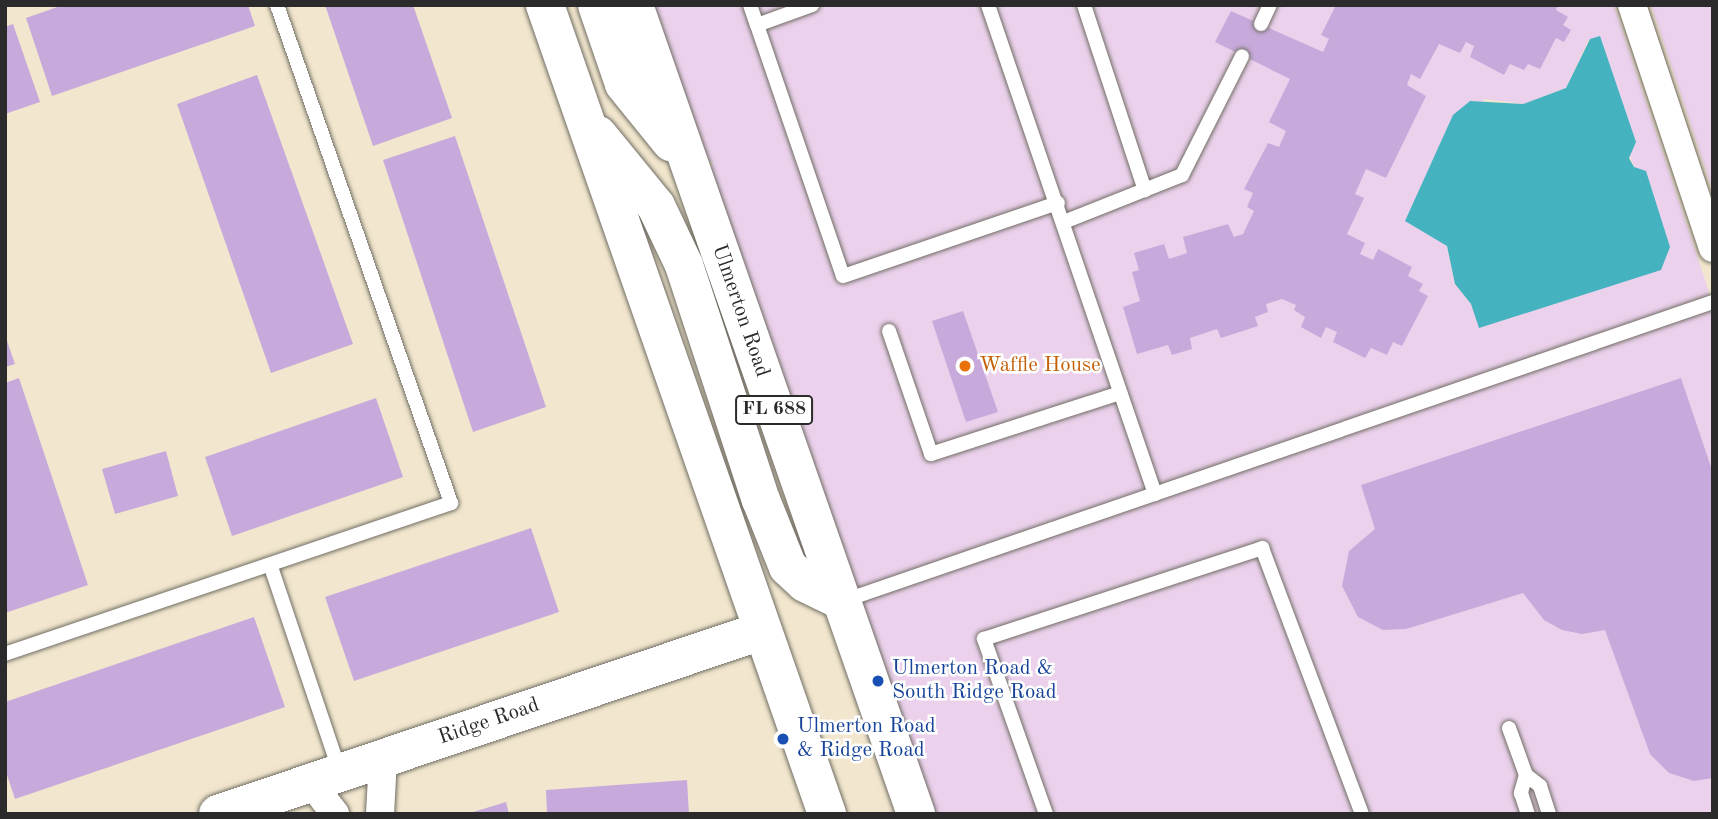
<!DOCTYPE html>
<html>
<head>
<meta charset="utf-8">
<style>
	body { margin:0 }
	#map { position:relative; width:1718px; height:819px; overflow:hidden; background:#f2e7ce; font-family:"Old Standard TT",serif }
	div>[style] { position:absolute }
	.built>* { inset:0; background:#ebd1ec }
	.water>* { inset:0; background:#44b2bf }
	.building>* { inset:0; background:#c7aadb }
	.roads { filter:drop-shadow(0 0 2px #716d64) drop-shadow(0 0 2px #716d64) }
	.lane>* { height:14px; margin:-7px; padding:0 7px; transform-origin:7px; border-radius:7px; background:#fff }
	.street>* { height:28px; margin:-14px; padding:0 14px; transform-origin:14px; border-radius:14px; background:#fff }
	.secondary>* { height:38px; margin:-19px; padding:0 19px; transform-origin:19px; border-radius:19px; background:#fff }
	.primary>* { height:38px; margin:-19px; padding:0 19px; transform-origin:19px; border-radius:19px; background:#fff }
	.dots>* { width:19px; height:19px; translate:-50% -50%; box-sizing:border-box; border:4px solid #fff; border-radius:50% }
	span { translate:-50% -50%; white-space:nowrap; text-align:center; line-height:1.15; -webkit-text-stroke:5px #fff; paint-order:stroke }
	.shield-label span { padding:2px 5px; background:#fff; border:2px solid; border-radius:5px; -webkit-text-stroke-width:0 }
	.shield-label { font-size:19px; color:#2b2b2b; font-weight:700 }
	.street-label { font-size:21px; color:#2b2b2b }
	.food-label { font-size:21px; color:#c56008 }
	.left { translate:0 -50%; text-align:left }
	.transit-label { font-size:21px; color:#164399 }
	.frame { position:absolute; inset:0; border:7px solid #2b2b2b; pointer-events:none }
</style>
</head>
<body>
<div id="map">
	<div class="built">
		<div style="clip-path:polygon(evenodd,652px 5px,1614px 5px,1713px 304px,1713px 814px,935px 814px,709px 168px,713px 165px,704px 155px,652px 5px,1589px 39px,1634px 167px,1471px 304px,1455px 284px,1447px 246px,1430px 232px,1484px 99px,1523px 104px,1566px 88px,1589px 39px)"></div>
		<div style="clip-path:polygon(1651px 5px,1713px 5px,1713px 192px)"></div>
	</div>
	<div class="water">
		<div style="clip-path:polygon(1600px 36px,1636px 142px,1629px 158px,1634px 167px,1646px 171px,1670px 247px,1661px 270px,1479px 328px,1471px 304px,1455px 284px,1447px 246px,1405px 221px,1453px 115px,1470px 101px,1523px 104px,1566px 88px,1590px 39px)"></div>
	</div>
	<div class="building">
		<div style="clip-path:polygon(63px 5px,248px 5px,255px 26px,52px 96px,26px 18px)"></div>
		<div style="clip-path:polygon(325px 5px,413px 5px,452px 118px,373px 146px)"></div>
		<div style="clip-path:polygon(1336px 5px,1558px 5px,1556px 10px,1568px 17px,1563px 25px,1571px 30px,1564px 42px,1556px 38px,1540px 69px,1528px 64px,1524px 70px,1510px 64px,1504px 75px,1470px 57px,1474px 46px,1466px 42px,1460px 53px,1439px 44px,1420px 79px,1411px 74px,1407px 85px,1426px 96px,1386px 178px,1366px 169px,1355px 194px,1364px 198px,1347px 234px,1365px 243px,1360px 254px,1373px 260px,1378px 249px,1412px 267px,1408px 276px,1423px 284px,1419px 291px,1428px 296px,1402px 346px,1393px 342px,1387px 355px,1371px 348px,1365px 358px,1333px 342px,1337px 332px,1326px 327px,1321px 338px,1301px 327px,1305px 317px,1294px 310px,1296px 305px,1282px 299px,1266px 304px,1268px 312px,1255px 317px,1258px 326px,1221px 338px,1217px 329px,1190px 338px,1192px 349px,1172px 355px,1168px 345px,1137px 354px,1123px 307px,1140px 301px,1132px 272px,1139px 270px,1134px 253px,1164px 244px,1169px 259px,1187px 253px,1183px 237px,1228px 224px,1234px 237px,1243px 234px,1254px 211px,1247px 207px,1253px 193px,1244px 189px,1268px 143px,1279px 147px,1286px 131px,1269px 122px,1290px 79px,1215px 42px,1231px 11px,1323px 52px,1329px 39px,1321px 35px)"></div>
		<div style="clip-path:polygon(13px 24px,40px 102px,5px 114px,5px 27px)"></div>
		<div style="clip-path:polygon(257px 75px,353px 344px,271px 373px,177px 104px)"></div>
		<div style="clip-path:polygon(455px 136px,546px 407px,473px 432px,383px 160px)"></div>
		<div style="clip-path:polygon(963px 311px,998px 412px,966px 422px,932px 321px)"></div>
		<div style="clip-path:polygon(5px 335px,15px 364px,5px 367px)"></div>
		<div style="clip-path:polygon(19px 378px,88px 585px,5px 613px,5px 383px)"></div>
		<div style="clip-path:polygon(1681px 378px,1713px 473px,1713px 778px,1694px 781px,1669px 773px,1650px 754px,1605px 630px,1582px 634px,1562px 630px,1544px 620px,1523px 593px,1406px 629px,1383px 630px,1358px 617px,1342px 586px,1349px 551px,1375px 529px,1361px 485px)"></div>
		<div style="clip-path:polygon(376px 398px,403px 477px,232px 536px,205px 457px)"></div>
		<div style="clip-path:polygon(166px 451px,178px 496px,115px 514px,102px 469px)"></div>
		<div style="clip-path:polygon(531px 528px,559px 612px,354px 681px,325px 597px)"></div>
		<div style="clip-path:polygon(254px 617px,285px 707px,15px 799px,5px 769px,5px 702px)"></div>
		<div style="clip-path:polygon(687px 780px,689px 814px,547px 814px,546px 790px)"></div>
		<div style="clip-path:polygon(506px 802px,509px 814px,470px 814px,470px 813px)"></div>
	</div>
	<div class="roads">
		<div class="lane">
			<div style="left:750px;top:5px;width:21px;rotate:71deg"></div>
			<div style="left:757px;top:25px;width:59px;rotate:-20deg"></div>
			<div style="left:988px;top:5px;width:517px;rotate:71.14deg"></div>
			<div style="left:1084px;top:5px;width:195px;rotate:71.8deg"></div>
			<div style="left:1261px;top:24px;width:21px;rotate:-65deg"></div>
			<div style="left:757px;top:25px;width:265px;rotate:71.1deg"></div>
			<div style="left:843px;top:276px;width:227px;rotate:-18.8deg"></div>
			<div style="left:1064px;top:222px;width:127px;rotate:-21.7deg"></div>
			<div style="left:1182px;top:175px;width:133px;rotate:-63.2deg"></div>
			<div style="left:889px;top:331px;width:130px;rotate:71.1deg"></div>
			<div style="left:931px;top:454px;width:199px;rotate:-17.9deg"></div>
			<div style="left:271px;top:567px;width:216px;rotate:71.4deg"></div>
			<div style="left:843px;top:601px;width:920px;rotate:-18.97deg"></div>
			<div style="left:5px;top:654px;width:471px;rotate:-18.7deg"></div>
			<div style="left:451px;top:503px;width:528px;rotate:-109.26deg"></div>
			<div style="left:1509px;top:728px;width:50px;rotate:70.1deg"></div>
			<div style="left:1526px;top:775px;width:18px;rotate:38deg"></div>
			<div style="left:1540px;top:786px;width:29px;rotate:72deg"></div>
			<div style="left:1526px;top:775px;width:19px;rotate:106deg"></div>
			<div style="left:1521px;top:793px;width:22px;rotate:72deg"></div>
			<div style="left:1046px;top:814px;width:186px;rotate:-109.5deg"></div>
			<div style="left:984px;top:639px;width:293px;rotate:-18.1deg"></div>
			<div style="left:1262px;top:548px;width:284px;rotate:69.4deg"></div>
		</div>
		<div class="street">
			<div style="left:1632px;top:5px;width:256px;rotate:71.6deg"></div>
			<div style="left:311px;top:783px;width:39px;rotate:52deg"></div>
			<div style="left:380px;top:814px;width:56px;rotate:-86.9deg"></div>
		</div>
		<div class="secondary">
			<div style="left:218px;top:814px;width:573px;rotate:-18.62deg"></div>
		</div>
		<div class="primary">
			<div style="left:545px;top:5px;width:857px;rotate:70.78deg"></div>
			<div style="left:597px;top:5px;width:83px;rotate:71.1deg"></div>
			<div style="left:624px;top:84px;width:75px;rotate:51deg"></div>
			<div style="left:634px;top:5px;width:857px;rotate:70.78deg"></div>
			<div style="left:598px;top:135px;width:92px;rotate:50.8deg"></div>
			<div style="left:656px;top:206px;width:65px;rotate:64.6deg"></div>
			<div style="left:684px;top:265px;width:247px;rotate:71.9deg"></div>
			<div style="left:761px;top:500px;width:72px;rotate:68.1deg"></div>
			<div style="left:788px;top:567px;width:23px;rotate:43deg"></div>
			<div style="left:805px;top:583px;width:41px;rotate:25.9deg"></div>
		</div>
	</div>
	<div class="dots">
		<div style="left:965px;top:366px;background:#e8710a"></div>
		<div style="left:878px;top:681px;background:#1a4fb4"></div>
		<div style="left:783px;top:739px;background:#1a4fb4"></div>
	</div>
	<div class="shield-label">
		<span style="left:774px;top:410px">FL 688</span>
	</div>
	<div class="street-label">
		<span style="left:740px;top:311px;rotate:71deg">Ulmerton Road</span>
		<span style="left:489px;top:722px;rotate:-19deg">Ridge Road</span>
	</div>
	<div class="food-label">
		<span class="left" style="left:979px;top:366px">Waffle House</span>
	</div>
	<div class="transit-label">
		<span class="left" style="left:892px;top:681px">Ulmerton Road &amp;<br>South Ridge Road</span>
		<span class="left" style="left:797px;top:739px">Ulmerton Road<br>&amp; Ridge Road</span>
	</div>
	<div class="frame"></div>
</div>
</body>
</html>
